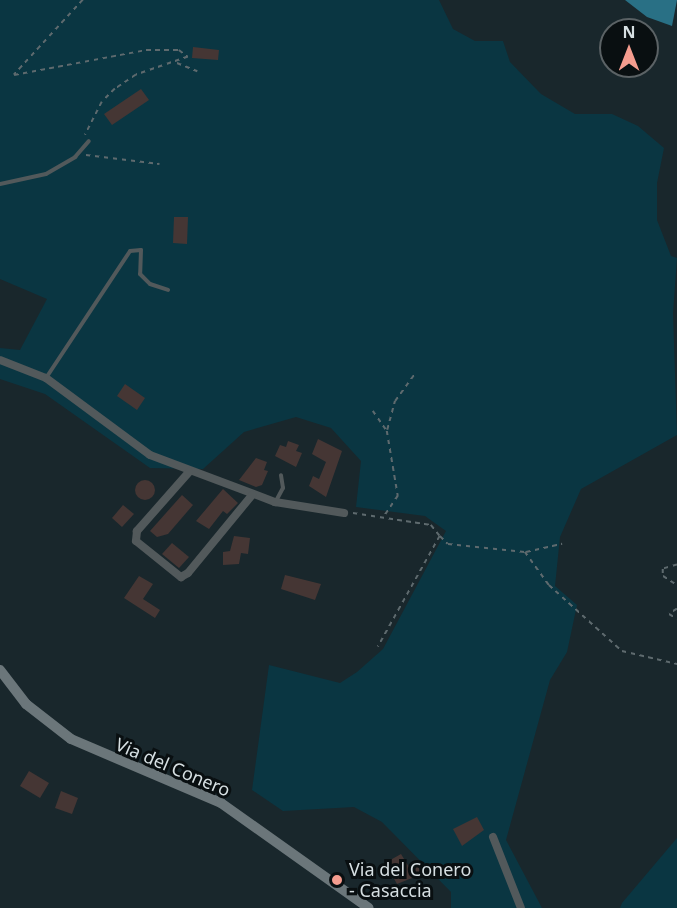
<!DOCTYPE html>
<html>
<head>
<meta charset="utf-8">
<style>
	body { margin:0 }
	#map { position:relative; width:677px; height:908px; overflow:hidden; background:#19272c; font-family:"Noto Sans",sans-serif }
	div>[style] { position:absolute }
	.green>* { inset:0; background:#0a3642 }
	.water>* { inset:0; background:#297085 }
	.building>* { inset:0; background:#453634 }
	.round { border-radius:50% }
	.path>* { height:1.5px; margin-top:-0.75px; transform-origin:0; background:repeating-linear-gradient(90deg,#5e6a6e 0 4.5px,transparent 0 9px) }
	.lane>* { height:4px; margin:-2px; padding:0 2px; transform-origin:2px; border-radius:2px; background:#52595b }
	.street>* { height:8px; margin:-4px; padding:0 4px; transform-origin:4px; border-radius:4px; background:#52595b }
	.secondary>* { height:10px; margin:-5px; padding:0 5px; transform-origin:5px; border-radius:5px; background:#6b767a }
	.dots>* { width:16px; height:16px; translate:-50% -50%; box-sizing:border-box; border:3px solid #090f11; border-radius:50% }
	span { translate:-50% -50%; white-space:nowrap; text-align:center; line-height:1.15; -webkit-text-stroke:6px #090f11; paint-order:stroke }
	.street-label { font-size:18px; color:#d6dfe2 }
	.poi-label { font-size:18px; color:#d6dfe2 }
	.left { translate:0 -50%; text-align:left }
	.north { position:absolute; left:599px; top:18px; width:60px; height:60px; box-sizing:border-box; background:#090f11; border:2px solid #5b6265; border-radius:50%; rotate:0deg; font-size:16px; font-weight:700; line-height:24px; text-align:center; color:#d6dfe2 }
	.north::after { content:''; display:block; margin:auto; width:21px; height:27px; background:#f59d8f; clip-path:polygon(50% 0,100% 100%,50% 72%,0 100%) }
</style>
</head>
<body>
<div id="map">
	<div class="green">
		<div style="clip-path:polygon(0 0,439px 0,453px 29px,475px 41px,503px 41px,510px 62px,541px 94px,575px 114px,612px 114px,638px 126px,664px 148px,657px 183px,657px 220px,671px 256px,677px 258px,673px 313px,677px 435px,581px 489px,560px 537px,555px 586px,577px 605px,567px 652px,550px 680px,506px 840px,542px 908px,451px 908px,451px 892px,382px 822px,354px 807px,283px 811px,252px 790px,269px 665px,340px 683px,357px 672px,383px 649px,446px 531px,425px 516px,356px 507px,361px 461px,331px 428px,296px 417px,244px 432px,203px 469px,150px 468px,45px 394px,0 379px,0 348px,20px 350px,47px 299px,0 279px)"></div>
		<div style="clip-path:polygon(677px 838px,677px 908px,620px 908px,622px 903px)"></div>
	</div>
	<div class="water">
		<div style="clip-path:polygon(625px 0,677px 0,672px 26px,647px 17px)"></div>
	</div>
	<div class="building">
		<div style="clip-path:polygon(193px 47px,219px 50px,218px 60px,192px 58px)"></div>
		<div style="clip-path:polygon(141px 89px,149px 100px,112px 125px,104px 114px)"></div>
		<div style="clip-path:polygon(174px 217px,188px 217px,187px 244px,173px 243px)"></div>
		<div style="clip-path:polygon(125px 384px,145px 398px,137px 410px,117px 396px)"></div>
		<div style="clip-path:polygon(318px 439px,342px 451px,326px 497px,309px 486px,313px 476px,319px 479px,326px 462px,312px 454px)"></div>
		<div style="clip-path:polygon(288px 441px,299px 445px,296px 451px,302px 453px,296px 467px,275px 456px,280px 445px,286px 447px)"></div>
		<div style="clip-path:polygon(256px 458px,267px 462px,264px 470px,268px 471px,262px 485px,256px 487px,239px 480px)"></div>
		<div class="round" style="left:135px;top:480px;width:20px;height:20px"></div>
		<div style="clip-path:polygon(223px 489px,238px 503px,227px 514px,223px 511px,209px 529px,196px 521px)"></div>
		<div style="clip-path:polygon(182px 495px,193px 505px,168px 534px,157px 537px,150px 531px)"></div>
		<div style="clip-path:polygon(123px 505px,134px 514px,122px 527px,112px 518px)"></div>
		<div style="clip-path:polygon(234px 536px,250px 538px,248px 554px,241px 553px,239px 564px,223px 565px,223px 552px,230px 551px)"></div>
		<div style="clip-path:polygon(172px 543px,189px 557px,179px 568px,162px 554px)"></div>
		<div style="clip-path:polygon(285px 575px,321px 584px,315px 600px,281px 589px)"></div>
		<div style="clip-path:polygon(139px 576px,153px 584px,143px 599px,160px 610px,155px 618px,124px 598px)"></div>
		<div style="clip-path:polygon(29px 771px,49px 783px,40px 798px,20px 786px)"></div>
		<div style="clip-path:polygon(61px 791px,78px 798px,72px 814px,55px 808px)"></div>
		<div style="clip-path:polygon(477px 817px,484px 830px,462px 846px,453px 829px)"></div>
		<div style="clip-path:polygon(401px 854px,409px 867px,416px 863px,422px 874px,397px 884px,385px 863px)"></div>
	</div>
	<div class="path">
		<div style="left:83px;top:0;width:102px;rotate:132.6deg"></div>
		<div style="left:14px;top:75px;width:134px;rotate:-10.7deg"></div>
		<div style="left:146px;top:50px;width:33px"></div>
		<div style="left:179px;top:50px;width:11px;rotate:38deg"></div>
		<div style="left:188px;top:57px;width:55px;rotate:160.9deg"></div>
		<div style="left:136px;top:75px;width:25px;rotate:146deg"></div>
		<div style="left:115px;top:89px;width:18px;rotate:135deg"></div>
		<div style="left:102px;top:102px;width:37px;rotate:117deg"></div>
		<div style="left:177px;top:63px;width:22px;rotate:22deg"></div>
		<div style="left:86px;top:155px;width:74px;rotate:7deg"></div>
		<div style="left:373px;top:411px;width:24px;rotate:55deg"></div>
		<div style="left:387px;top:431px;width:66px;rotate:80.4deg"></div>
		<div style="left:398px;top:496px;width:23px;rotate:124deg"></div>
		<div style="left:387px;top:430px;width:30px;rotate:-75deg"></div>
		<div style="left:395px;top:401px;width:32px;rotate:-54deg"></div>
		<div style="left:353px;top:513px;width:79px;rotate:8.7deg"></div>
		<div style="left:431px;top:525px;width:14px;rotate:51deg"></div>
		<div style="left:440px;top:536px;width:127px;rotate:119.2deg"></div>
		<div style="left:440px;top:536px;width:11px;rotate:45deg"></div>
		<div style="left:448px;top:544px;width:77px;rotate:5.9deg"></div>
		<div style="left:525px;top:552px;width:41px;rotate:54deg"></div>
		<div style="left:549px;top:585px;width:98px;rotate:42.1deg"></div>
		<div style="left:622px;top:651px;width:57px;rotate:13.3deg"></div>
		<div style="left:526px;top:552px;width:37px;rotate:-13deg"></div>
		<div style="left:677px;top:565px;width:15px;rotate:164deg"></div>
		<div style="left:663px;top:569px;width:7px;rotate:90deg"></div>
		<div style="left:663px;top:576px;width:17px;rotate:33deg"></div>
		<div style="left:677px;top:609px;width:9px;rotate:148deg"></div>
		<div style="left:669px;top:614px;width:9px;rotate:32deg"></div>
	</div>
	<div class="lane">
		<div style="left:0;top:184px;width:47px;rotate:-12.3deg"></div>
		<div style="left:46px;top:174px;width:34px;rotate:-30deg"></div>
		<div style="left:75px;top:157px;width:21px;rotate:-49deg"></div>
		<div style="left:46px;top:378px;width:152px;rotate:-56.5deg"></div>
		<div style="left:130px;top:251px;width:11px;rotate:-5deg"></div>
		<div style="left:141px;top:250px;width:24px;rotate:92deg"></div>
		<div style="left:140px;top:274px;width:14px;rotate:45deg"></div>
		<div style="left:150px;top:284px;width:19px;rotate:18deg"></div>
		<div style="left:276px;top:501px;width:15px;rotate:-62deg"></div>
		<div style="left:283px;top:488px;width:13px;rotate:-99deg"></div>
	</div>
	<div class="street">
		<div style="left:0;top:360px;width:49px;rotate:21.4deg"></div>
		<div style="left:46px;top:378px;width:129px;rotate:36.5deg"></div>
		<div style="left:150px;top:455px;width:134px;rotate:20.6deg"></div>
		<div style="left:275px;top:502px;width:70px;rotate:9.1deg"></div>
		<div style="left:189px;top:472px;width:79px;rotate:131.4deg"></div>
		<div style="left:137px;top:531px;width:10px;rotate:96deg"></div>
		<div style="left:136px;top:541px;width:58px;rotate:38.7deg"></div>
		<div style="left:181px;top:577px;width:8px;rotate:-30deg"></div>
		<div style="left:188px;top:573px;width:101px;rotate:-50.6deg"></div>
		<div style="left:493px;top:837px;width:76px;rotate:68.5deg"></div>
	</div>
	<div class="secondary">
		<div style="left:0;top:670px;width:43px;rotate:52.6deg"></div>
		<div style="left:26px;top:704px;width:57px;rotate:37.9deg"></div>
		<div style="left:71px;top:739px;width:163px;rotate:23.1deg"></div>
		<div style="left:221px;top:803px;width:181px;rotate:35.4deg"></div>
	</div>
	<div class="dots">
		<div style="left:337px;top:880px;background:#f59d8f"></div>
	</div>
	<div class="street-label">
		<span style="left:173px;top:767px;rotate:23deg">Via del Conero</span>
	</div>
	<div class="poi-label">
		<span class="left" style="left:349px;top:880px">Via del Conero<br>- Casaccia</span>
	</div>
	<div class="north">N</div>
</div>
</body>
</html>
